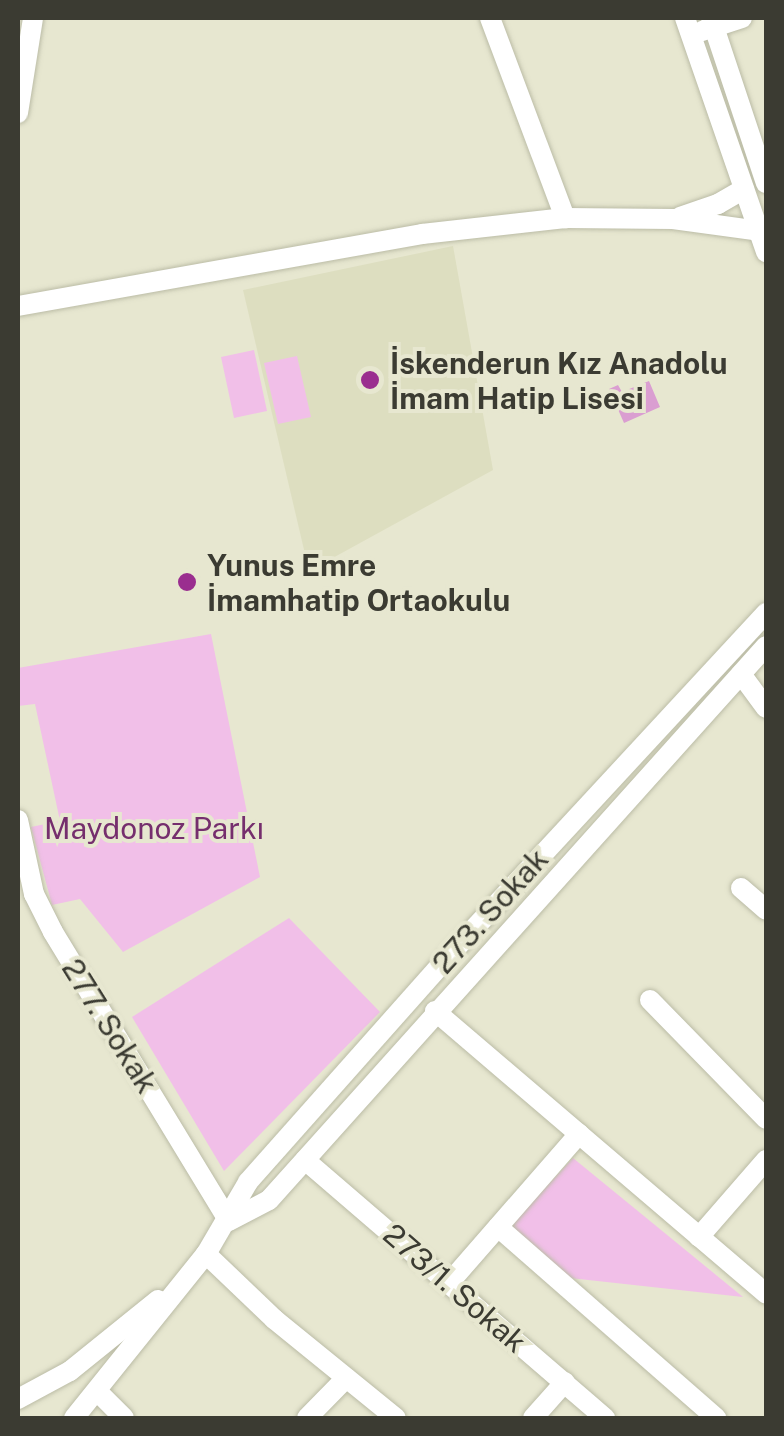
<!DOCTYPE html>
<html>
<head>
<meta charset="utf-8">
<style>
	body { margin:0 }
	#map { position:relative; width:784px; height:1436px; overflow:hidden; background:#e7e7d0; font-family:"Public Sans",sans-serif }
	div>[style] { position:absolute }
	.built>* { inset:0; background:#dddec0 }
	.green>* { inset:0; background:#f1bfe8 }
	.water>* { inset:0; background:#da9ed1 }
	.roads { filter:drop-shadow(0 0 2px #bbbca6) drop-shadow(0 0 2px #bbbca6) }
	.minor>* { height:20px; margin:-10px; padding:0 10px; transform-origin:10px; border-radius:10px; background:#fff }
	.dots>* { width:28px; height:28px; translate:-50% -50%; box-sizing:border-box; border:5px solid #e7e7d0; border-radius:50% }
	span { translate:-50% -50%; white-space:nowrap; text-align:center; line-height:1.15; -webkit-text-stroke:8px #e7e7d0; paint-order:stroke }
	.poi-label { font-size:30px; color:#3b3b32; font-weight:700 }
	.left { translate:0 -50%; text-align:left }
	.park-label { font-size:30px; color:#752e6d }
	.street-label { font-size:30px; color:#3b3b32 }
	.frame { position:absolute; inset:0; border:20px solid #3b3b32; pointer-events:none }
</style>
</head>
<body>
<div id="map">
	<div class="built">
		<div style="clip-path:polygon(453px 246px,493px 470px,309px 571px,243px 290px)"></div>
	</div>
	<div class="green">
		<div style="clip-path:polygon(254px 350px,267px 411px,234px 418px,221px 357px)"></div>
		<div style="clip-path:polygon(297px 356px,311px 417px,278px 424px,264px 363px)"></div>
		<div style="clip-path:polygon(211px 634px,260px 877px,123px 952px,80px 899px,52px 905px,31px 827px,60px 821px,35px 704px,18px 706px,18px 668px)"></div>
		<div style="clip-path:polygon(289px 918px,380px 1012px,224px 1171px,132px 1017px)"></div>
		<div style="clip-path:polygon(573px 1158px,743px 1297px,570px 1278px,510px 1226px)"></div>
	</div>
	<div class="water">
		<div style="clip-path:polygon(649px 381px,660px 407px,624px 423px,609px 389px,618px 385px,622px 392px)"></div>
	</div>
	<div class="roads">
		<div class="minor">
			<div style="left:490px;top:18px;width:214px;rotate:69.4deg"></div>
			<div style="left:685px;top:18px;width:248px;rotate:70.9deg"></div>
			<div style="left:711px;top:18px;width:174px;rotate:71.6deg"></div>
			<div style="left:702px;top:31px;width:42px;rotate:-18deg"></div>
			<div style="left:18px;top:113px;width:96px;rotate:-81deg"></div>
			<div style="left:680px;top:217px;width:40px;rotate:-18.9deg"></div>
			<div style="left:718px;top:204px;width:30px;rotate:-30deg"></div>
			<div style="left:18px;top:306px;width:410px;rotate:-10.1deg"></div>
			<div style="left:422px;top:234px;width:144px;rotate:-6.4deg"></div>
			<div style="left:565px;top:218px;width:108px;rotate:0.5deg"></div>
			<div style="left:673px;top:219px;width:87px;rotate:7.9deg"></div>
			<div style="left:741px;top:674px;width:42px;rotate:53.7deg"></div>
			<div style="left:18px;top:820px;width:76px;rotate:77.8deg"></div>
			<div style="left:34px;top:894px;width:42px;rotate:63.4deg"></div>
			<div style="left:53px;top:932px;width:338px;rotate:58.7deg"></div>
			<div style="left:741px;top:888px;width:33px;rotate:41deg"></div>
			<div style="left:650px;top:1000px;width:166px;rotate:45.7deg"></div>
			<div style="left:435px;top:1011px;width:435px;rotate:40.5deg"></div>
			<div style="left:305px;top:1160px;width:396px;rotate:40.7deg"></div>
			<div style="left:229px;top:1221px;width:45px;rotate:-27.7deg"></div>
			<div style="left:269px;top:1200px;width:744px;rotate:-48.1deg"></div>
			<div style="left:498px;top:1227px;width:290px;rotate:41.2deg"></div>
			<div style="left:699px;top:1237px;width:102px;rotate:-49deg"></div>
			<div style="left:206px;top:1254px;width:94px;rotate:43.7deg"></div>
			<div style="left:274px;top:1319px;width:157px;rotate:39.1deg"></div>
			<div style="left:449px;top:1283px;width:198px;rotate:-48.9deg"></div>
			<div style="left:97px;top:1391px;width:38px;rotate:45deg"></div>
			<div style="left:18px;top:1399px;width:59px;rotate:-28.3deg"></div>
			<div style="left:70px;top:1371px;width:113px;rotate:-38.9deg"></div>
			<div style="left:74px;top:1418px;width:211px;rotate:-51.2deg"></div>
			<div style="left:206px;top:1254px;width:83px;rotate:-59.7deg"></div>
			<div style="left:248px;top:1182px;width:294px;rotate:-48.4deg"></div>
			<div style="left:443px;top:962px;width:476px;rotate:-47.2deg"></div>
			<div style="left:307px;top:1418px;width:56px;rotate:-45.7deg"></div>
			<div style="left:533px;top:1418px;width:48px;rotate:-48.4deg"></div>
		</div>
	</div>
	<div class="dots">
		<div style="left:370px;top:380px;background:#9a2e8f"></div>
		<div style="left:187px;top:582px;background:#9a2e8f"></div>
	</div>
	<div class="poi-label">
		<span class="left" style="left:390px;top:380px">İskenderun Kız Anadolu<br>İmam Hatip Lisesi</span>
		<span class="left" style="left:207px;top:582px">Yunus Emre<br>İmamhatip Ortaokulu</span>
	</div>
	<div class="park-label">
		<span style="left:154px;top:828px">Maydonoz Parkı</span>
	</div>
	<div class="street-label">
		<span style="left:490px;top:911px;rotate:-48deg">273. Sokak</span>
		<span style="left:110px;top:1026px;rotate:58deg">277. Sokak</span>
		<span style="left:455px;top:1288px;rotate:41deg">273/1. Sokak</span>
	</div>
	<div class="frame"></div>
</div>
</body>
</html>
